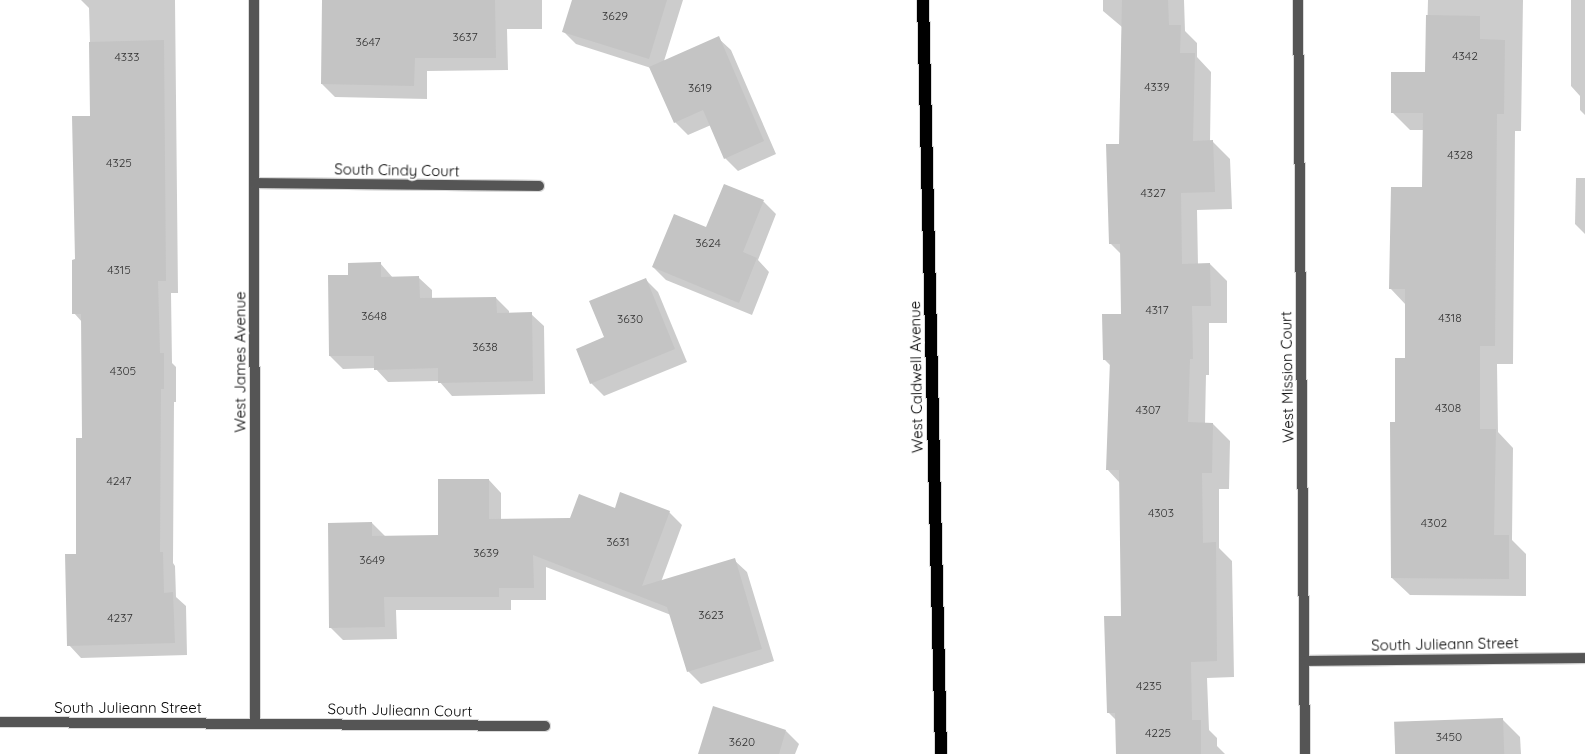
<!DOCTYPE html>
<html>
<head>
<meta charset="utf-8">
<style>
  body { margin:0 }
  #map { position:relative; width:1585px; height:754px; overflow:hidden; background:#fff; font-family:Quicksand,sans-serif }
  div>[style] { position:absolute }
  .shadow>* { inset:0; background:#0003 }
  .building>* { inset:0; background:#c4c4c4; transform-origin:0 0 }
  .roads { filter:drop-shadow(1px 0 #dbdbdb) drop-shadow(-1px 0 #dbdbdb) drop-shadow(0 1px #dbdbdb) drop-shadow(0 -1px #dbdbdb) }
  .minor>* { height:10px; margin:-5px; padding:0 5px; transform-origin:5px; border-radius:5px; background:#555 }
  .primary>* { height:12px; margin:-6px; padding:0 6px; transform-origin:6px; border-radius:6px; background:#000 }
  span { translate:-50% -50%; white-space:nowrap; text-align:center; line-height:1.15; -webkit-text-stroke:4.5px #fff; paint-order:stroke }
  .number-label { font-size:12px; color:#313131 }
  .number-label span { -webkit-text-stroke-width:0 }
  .street-label { font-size:15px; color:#000 }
</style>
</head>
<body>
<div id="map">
  <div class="shadow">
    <i style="clip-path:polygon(81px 0,175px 0,178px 293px,171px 293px,172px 363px,176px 367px,176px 402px,174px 402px,173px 563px,175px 566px,176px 597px,186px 606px,187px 655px,81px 658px,69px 645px,78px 555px,84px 439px,82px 322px,74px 313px,77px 261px,92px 117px,89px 8px)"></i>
    <i style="clip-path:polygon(323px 0,542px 0,542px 29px,507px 29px,508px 70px,427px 71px,427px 99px,335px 97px,322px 84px)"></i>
    <i style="clip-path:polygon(573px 0,683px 0,664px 61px,718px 38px,731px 50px,776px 154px,738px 171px,725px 158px,711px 125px,688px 135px,675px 122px,651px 68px,576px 44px,564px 32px)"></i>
    <i style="clip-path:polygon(1103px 0,1184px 0,1185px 31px,1197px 43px,1197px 57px,1211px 72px,1210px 142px,1213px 142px,1230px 159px,1232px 209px,1197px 210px,1198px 265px,1210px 264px,1227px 281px,1227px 323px,1209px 323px,1209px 375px,1206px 375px,1205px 424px,1213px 424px,1230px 441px,1229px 489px,1219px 489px,1219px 548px,1232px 561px,1234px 677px,1207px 678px,1209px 730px,1217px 738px,1217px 746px,1225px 754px,1117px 754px,1117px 721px,1108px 712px,1122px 617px,1120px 483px,1107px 469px,1111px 366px,1104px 359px,1122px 315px,1122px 255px,1111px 244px,1120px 145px,1122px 27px,1103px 11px)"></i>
    <i style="clip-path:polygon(1428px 0,1523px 0,1521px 131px,1515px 131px,1513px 364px,1497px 364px,1498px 432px,1513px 448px,1512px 540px,1526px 554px,1526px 596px,1410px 595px,1392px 578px,1396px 423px,1407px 360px,1406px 305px,1390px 288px,1423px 189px,1424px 130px,1410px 130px,1392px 112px,1426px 74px)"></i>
    <i style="clip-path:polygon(1571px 0,1585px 0,1585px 115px,1580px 110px,1580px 96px,1571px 86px)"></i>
    <i style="clip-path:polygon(1576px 178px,1585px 178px,1585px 234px,1575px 224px)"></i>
    <i style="clip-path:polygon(724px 185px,764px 202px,776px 214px,758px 260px,769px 272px,752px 315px,666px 280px,653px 267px,707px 229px)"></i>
    <i style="clip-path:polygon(380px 263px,393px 278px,419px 278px,432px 290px,432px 299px,496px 298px,509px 311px,509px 314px,531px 314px,544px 326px,545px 394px,452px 396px,439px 381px,388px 382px,375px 368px,343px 369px,330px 356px,350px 276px)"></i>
    <i style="clip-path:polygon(645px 279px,658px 292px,687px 362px,604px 396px,591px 383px,606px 338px)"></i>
    <i style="clip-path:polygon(489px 480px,501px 493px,501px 520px,571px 519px,615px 510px,669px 512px,682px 525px,661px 582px,734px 560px,747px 572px,774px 661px,701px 684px,688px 671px,671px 615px,546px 567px,546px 600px,511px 600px,511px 610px,396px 610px,397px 639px,343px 640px,330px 627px,372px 523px,385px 536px,440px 537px)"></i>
    <i style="clip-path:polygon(1502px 719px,1520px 737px,1521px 754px,1396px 754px)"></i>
    <i style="clip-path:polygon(786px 731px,799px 744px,795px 754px,699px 754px)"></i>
  </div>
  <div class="building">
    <i style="clip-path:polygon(322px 0,495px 0,496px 58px,415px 58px,414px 86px,321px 84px)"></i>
    <i style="clip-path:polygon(572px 0,667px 0,649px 59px,562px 32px)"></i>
    <i style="clip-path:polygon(1122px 0,1168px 0,1169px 25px,1181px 25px,1180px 53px,1195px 53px,1193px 141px,1213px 140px,1215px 192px,1181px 193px,1182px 264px,1210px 263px,1211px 306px,1192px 306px,1193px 359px,1190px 359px,1188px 422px,1213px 423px,1212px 473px,1202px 473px,1203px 543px,1216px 542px,1217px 661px,1191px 662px,1192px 720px,1201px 720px,1201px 754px,1116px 754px,1115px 713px,1107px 713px,1104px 616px,1121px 616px,1119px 470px,1106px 470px,1110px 360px,1103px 360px,1102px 314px,1121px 314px,1120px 244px,1109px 244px,1106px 144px,1119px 144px)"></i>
    <i style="clip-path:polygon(1426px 15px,1480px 16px,1480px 39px,1505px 40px,1504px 114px,1497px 114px,1495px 346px,1480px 346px,1480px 429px,1496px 429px,1494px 535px,1509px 535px,1509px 579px,1391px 578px,1390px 422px,1395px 422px,1395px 358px,1405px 358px,1405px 289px,1389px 289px,1391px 187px,1422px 187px,1423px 113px,1391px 113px,1391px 72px,1425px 72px)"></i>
    <i style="clip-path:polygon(719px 36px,764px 141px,724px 159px,703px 110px,674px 123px,649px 67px)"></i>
    <i style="clip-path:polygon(164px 40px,166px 281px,158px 281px,160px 353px,164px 353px,164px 389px,161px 389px,160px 552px,163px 552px,164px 593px,173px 592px,175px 643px,67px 646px,65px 554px,76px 554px,76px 438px,82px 438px,81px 314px,72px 314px,72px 260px,75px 259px,72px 116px,90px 116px,89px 42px)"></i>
    <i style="clip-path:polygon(724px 184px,764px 200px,743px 252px,757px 258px,739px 303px,652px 267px,674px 214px,706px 227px)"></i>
    <i style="clip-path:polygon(381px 262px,381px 277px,419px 276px,420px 298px,496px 297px,497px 313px,532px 312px,533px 381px,438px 383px,438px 368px,374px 370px,374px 356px,329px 356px,328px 275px,348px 275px,348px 263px)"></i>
    <i style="clip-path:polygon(646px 278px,675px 349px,590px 384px,576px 349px,604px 337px,589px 301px)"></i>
    <i style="clip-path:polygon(438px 479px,489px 479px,489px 519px,570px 518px,579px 494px,615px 508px,620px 492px,670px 511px,642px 586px,735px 558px,762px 649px,687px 672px,667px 607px,533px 555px,534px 588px,499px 588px,499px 597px,384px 597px,385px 627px,329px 628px,328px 523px,372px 522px,372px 536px,438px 535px)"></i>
    <i style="clip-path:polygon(713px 706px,786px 730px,779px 754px,698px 754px)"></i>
    <i style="left:1503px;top:718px;width:36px;height:109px;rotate:88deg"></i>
  </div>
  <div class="roads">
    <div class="minor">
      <i style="left:254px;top:0;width:723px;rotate:89.92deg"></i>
      <i style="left:1298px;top:0;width:754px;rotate:89.47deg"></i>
      <i style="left:255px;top:183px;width:284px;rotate:0.6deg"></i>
      <i style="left:1305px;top:661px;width:280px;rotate:-0.6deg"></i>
      <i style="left:0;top:722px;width:545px;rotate:0.42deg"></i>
    </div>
    <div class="primary">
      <i style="left:923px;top:0;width:754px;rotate:88.63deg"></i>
    </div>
  </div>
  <div class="number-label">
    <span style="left:615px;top:16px">3629</span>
    <span style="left:465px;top:37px">3637</span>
    <span style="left:368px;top:42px">3647</span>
    <span style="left:1465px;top:56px">4342</span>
    <span style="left:127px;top:57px">4333</span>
    <span style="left:1157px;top:87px">4339</span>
    <span style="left:700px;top:88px">3619</span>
    <span style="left:1460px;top:155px">4328</span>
    <span style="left:119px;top:163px">4325</span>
    <span style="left:1153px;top:193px">4327</span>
    <span style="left:708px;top:243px">3624</span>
    <span style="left:119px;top:270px">4315</span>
    <span style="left:1157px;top:310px">4317</span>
    <span style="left:374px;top:316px">3648</span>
    <span style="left:1450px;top:318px">4318</span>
    <span style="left:630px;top:319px">3630</span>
    <span style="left:485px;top:347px">3638</span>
    <span style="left:123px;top:371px">4305</span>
    <span style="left:1448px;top:408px">4308</span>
    <span style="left:1148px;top:410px">4307</span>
    <span style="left:119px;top:481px">4247</span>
    <span style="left:1161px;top:513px">4303</span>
    <span style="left:1434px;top:523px">4302</span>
    <span style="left:618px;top:542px">3631</span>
    <span style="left:486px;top:553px">3639</span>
    <span style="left:372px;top:560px">3649</span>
    <span style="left:711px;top:615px">3623</span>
    <span style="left:120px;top:618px">4237</span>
    <span style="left:1149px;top:686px">4235</span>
    <span style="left:1158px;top:733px">4225</span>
    <span style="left:1449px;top:737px">3450</span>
    <span style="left:742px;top:742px">3620</span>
  </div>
  <div class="street-label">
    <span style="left:397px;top:170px;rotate:1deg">South Cindy Court</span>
    <span style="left:240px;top:362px;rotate:-90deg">West James Avenue</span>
    <span style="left:916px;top:377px;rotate:-91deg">West Caldwell Avenue</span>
    <span style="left:1287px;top:377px;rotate:-91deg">West Mission Court</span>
    <span style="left:1445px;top:644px;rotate:-1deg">South Julieann Street</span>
    <span style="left:128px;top:708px">South Julieann Street</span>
    <span style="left:400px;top:710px;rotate:1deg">South Julieann Court</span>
  </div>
</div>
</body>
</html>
